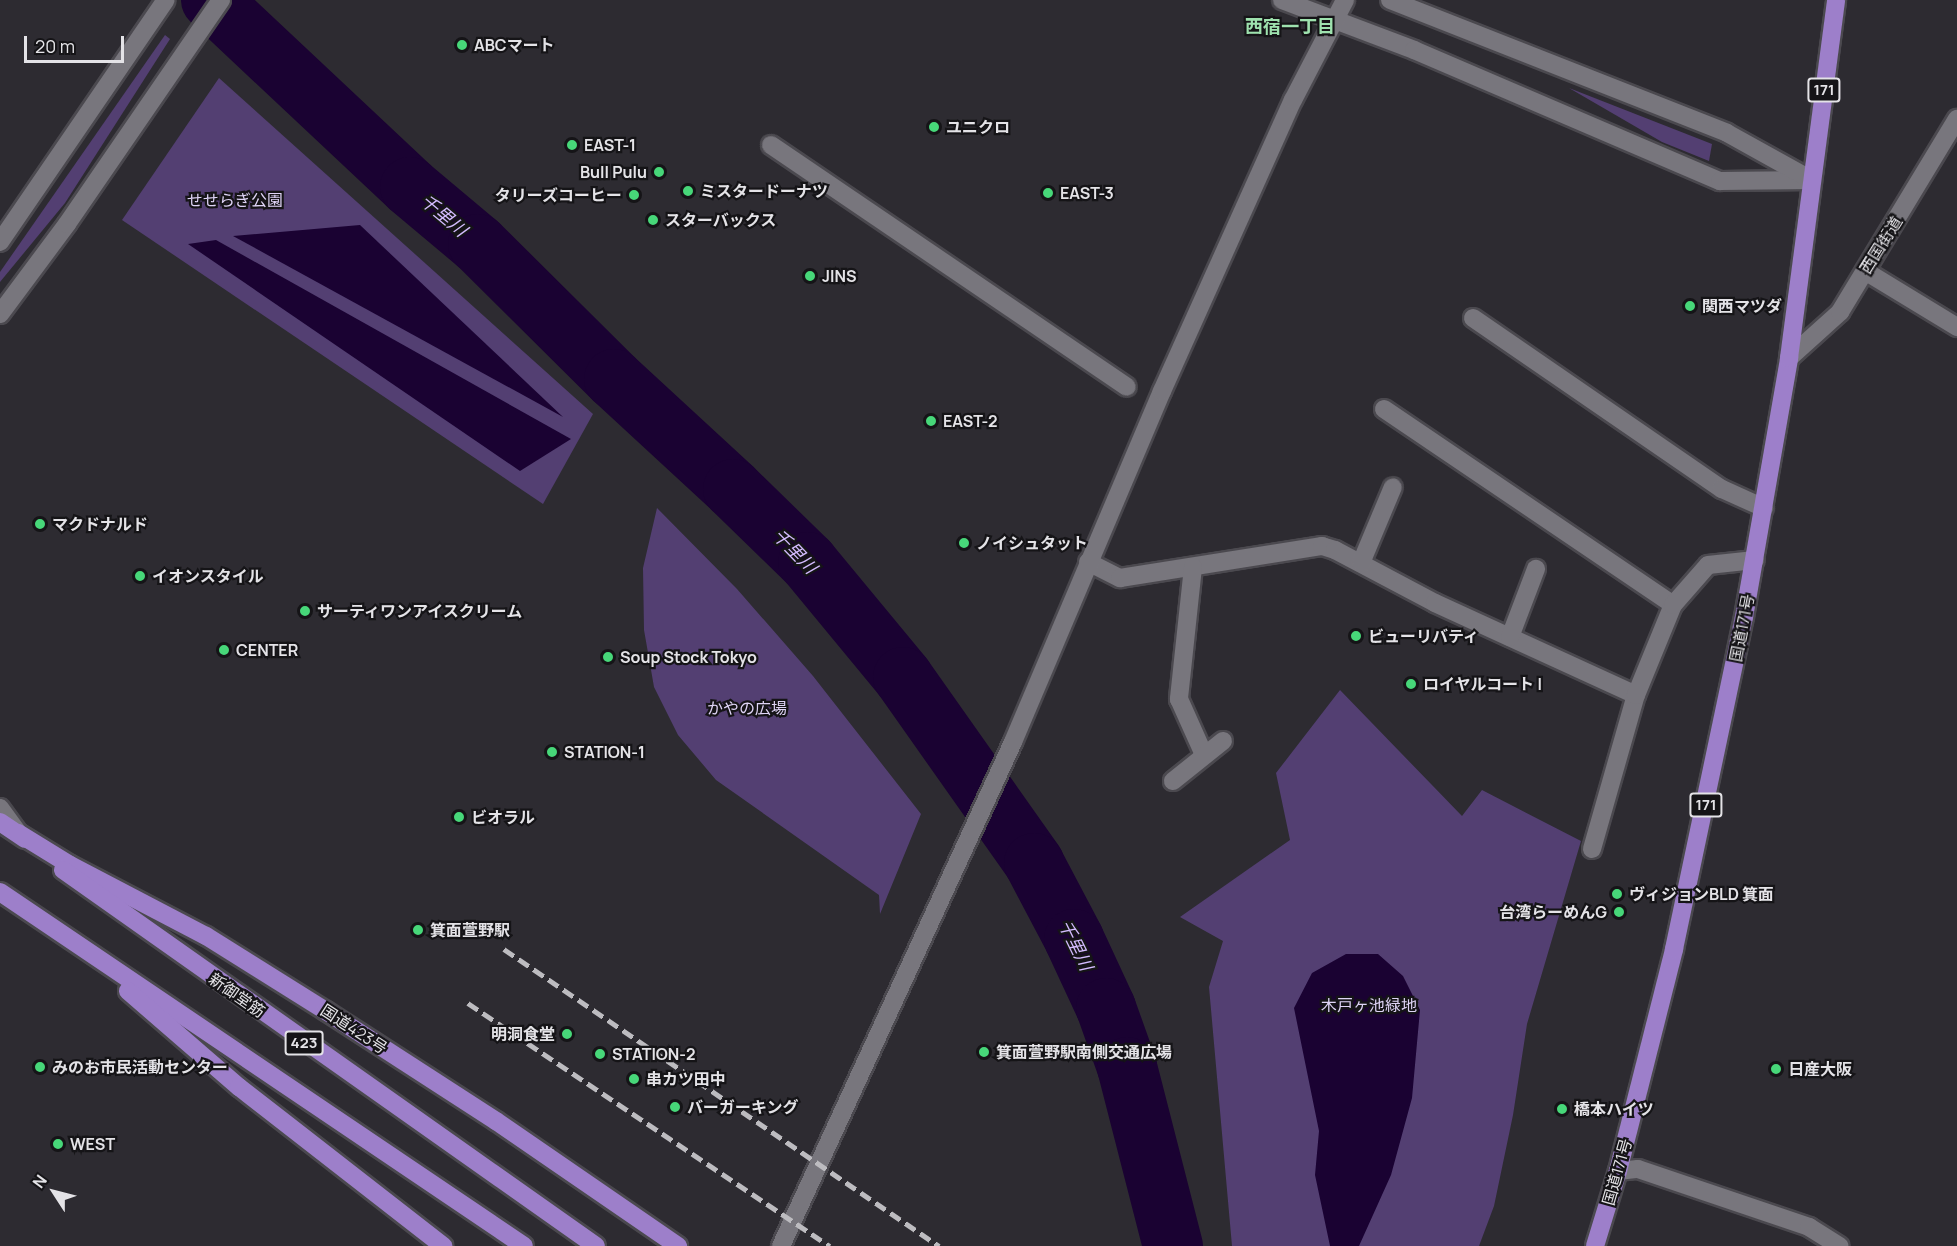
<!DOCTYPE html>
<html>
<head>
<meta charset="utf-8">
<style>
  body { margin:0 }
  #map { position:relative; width:1957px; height:1246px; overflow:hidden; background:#2d2b31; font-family:Manrope,"Noto Sans JP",sans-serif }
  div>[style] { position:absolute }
  .green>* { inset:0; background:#533f72 }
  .water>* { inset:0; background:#1a0232 }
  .river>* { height:60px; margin:-30px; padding:0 30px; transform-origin:30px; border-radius:30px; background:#1a0232 }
  .roads { filter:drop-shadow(2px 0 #4b494f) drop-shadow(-2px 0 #4b494f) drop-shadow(0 2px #4b494f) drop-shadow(0 -2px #4b494f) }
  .pedestrian>* { height:18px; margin:-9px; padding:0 9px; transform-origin:9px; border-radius:9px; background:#78767d }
  .minor>* { height:18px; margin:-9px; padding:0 9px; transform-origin:9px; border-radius:9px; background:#78767d }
  .tertiary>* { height:18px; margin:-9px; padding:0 9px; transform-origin:9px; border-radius:9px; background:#78767d }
  .trunk>* { height:18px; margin:-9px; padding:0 9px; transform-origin:9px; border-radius:9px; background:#9d7fca }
  .rail>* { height:4.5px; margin-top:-2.25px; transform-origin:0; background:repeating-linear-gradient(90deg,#bdbcc0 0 12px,transparent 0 18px) }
  .dots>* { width:16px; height:16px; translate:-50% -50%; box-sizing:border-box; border:3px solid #151417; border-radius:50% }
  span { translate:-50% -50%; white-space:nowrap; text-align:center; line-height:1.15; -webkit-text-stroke:4.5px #151417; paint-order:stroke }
  .shield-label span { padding:2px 4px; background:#151417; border:2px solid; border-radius:4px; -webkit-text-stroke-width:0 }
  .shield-label { font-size:15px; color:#e4e3e7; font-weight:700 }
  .poi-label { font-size:16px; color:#e4e3e7; font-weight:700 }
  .left { translate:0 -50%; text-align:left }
  .right { translate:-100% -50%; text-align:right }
  .park-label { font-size:16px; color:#dfd4f6 }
  .street-label { font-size:16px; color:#e4e3e7 }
  .neighbourhood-label { font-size:18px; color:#9ee2ae; font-weight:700 }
  .water-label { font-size:18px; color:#d3bbfe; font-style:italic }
  .north { position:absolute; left:24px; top:1162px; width:60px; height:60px; -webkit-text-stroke:4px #151417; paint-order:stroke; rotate:306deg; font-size:16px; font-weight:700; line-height:24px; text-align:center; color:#e4e3e7 }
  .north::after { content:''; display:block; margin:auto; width:21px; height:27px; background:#e4e3e7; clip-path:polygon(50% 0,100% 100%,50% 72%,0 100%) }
  .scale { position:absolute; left:24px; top:36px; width:100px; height:27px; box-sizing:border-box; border:3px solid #e4e3e7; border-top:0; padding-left:8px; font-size:18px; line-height:21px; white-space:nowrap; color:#e4e3e7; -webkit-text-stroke:4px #151417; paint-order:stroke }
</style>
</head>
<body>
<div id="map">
  <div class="green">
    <i style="clip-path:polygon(165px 35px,170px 39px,65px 203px,0 282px,0 272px)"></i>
    <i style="clip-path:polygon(219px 78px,593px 414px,543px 504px,122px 220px)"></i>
    <i style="clip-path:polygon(1569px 88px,1712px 144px,1709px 161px,1662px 142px)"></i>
    <i style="clip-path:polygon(657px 508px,737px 589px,813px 676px,921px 814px,880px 914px,879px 895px,716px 780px,678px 735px,654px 687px,644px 630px,643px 568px)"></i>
    <i style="clip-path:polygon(1340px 690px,1462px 816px,1482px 790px,1581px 841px,1527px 1024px,1513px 1115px,1494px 1206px,1479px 1246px,1232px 1246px,1209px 987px,1223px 941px,1180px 917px,1290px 840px,1276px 773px)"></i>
  </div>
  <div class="water">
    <i style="clip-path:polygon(360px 225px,563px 417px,233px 236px)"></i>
    <i style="clip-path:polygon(216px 240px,571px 439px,520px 471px,188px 244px)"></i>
    <i style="clip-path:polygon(1346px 954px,1378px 954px,1403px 976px,1420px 1010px,1412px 1098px,1391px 1175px,1359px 1246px,1330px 1246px,1315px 1175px,1319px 1131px,1294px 1008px,1312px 973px)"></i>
  </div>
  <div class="river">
    <i style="left:211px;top:0;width:273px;rotate:43.2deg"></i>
    <i style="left:410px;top:187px;width:89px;rotate:40deg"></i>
    <i style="left:478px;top:244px;width:192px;rotate:44.8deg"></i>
    <i style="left:614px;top:379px;width:162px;rotate:42.7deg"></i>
    <i style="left:733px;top:489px;width:105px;rotate:44.2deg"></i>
    <i style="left:808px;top:562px;width:149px;rotate:50.4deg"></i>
    <i style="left:903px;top:677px;width:228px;rotate:54.8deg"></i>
    <i style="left:1034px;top:863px;width:86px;rotate:62.2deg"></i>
    <i style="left:1074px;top:939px;width:76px;rotate:65.1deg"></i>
    <i style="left:1106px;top:1008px;width:63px;rotate:70.4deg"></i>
    <i style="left:1127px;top:1067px;width:185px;rotate:75.6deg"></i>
  </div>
  <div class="roads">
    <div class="pedestrian">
      <i style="left:771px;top:145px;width:430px;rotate:34.2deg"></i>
    </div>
    <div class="minor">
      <i style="left:1865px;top:271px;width:108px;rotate:31.3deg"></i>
      <i style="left:1473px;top:318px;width:302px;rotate:34.5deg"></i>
      <i style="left:1722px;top:489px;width:46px;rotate:24.3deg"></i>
      <i style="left:1789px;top:358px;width:69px;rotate:-42deg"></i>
      <i style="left:1840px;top:312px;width:226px;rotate:-58.8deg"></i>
      <i style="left:1384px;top:409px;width:349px;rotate:34.1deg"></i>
      <i style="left:1088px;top:562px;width:36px;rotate:27deg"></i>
      <i style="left:1120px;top:578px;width:205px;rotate:-9deg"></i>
      <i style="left:1322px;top:546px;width:14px;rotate:17deg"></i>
      <i style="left:1335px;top:550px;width:113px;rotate:27.9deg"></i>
      <i style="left:1435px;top:603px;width:221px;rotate:24.6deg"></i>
      <i style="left:1361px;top:563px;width:82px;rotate:-67.2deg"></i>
      <i style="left:1193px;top:567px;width:133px;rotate:96.1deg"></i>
      <i style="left:1179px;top:699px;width:61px;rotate:65.9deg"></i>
      <i style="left:1510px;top:637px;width:73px;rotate:-69.1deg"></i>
      <i style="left:1173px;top:781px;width:64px;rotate:-38.7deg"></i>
      <i style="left:0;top:808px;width:31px;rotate:54deg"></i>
      <i style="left:1592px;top:849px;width:160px;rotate:-74.1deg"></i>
      <i style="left:1636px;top:695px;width:97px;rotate:-67.7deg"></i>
      <i style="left:1673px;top:605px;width:53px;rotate:-48.8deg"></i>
      <i style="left:1708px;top:565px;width:47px;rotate:-6.1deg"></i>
      <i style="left:1618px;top:1171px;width:20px;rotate:-6deg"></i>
      <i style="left:1638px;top:1169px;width:181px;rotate:18.7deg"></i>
      <i style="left:1809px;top:1227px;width:36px;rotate:32deg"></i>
    </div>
    <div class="tertiary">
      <i style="left:1282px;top:0;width:141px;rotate:20.7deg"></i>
      <i style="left:1414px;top:50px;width:333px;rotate:23.2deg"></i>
      <i style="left:1720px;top:181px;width:92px;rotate:-0.6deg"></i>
      <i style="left:1390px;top:0;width:362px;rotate:21.5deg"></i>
      <i style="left:1727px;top:133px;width:95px;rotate:29deg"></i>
      <i style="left:0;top:242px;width:293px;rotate:-55.6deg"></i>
      <i style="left:0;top:314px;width:112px;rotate:-53.3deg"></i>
      <i style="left:67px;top:224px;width:272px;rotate:-55.5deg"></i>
      <i style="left:781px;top:1246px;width:555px;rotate:-65.28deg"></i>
      <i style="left:1013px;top:742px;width:381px;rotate:-67deg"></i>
      <i style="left:1162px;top:391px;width:319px;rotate:-65.8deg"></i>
      <i style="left:1293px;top:100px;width:113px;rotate:-62.5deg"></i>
    </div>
    <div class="trunk">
      <i style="left:0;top:822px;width:30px;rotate:34deg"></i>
      <i style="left:18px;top:833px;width:61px;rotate:31.6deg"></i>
      <i style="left:70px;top:865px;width:153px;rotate:27.6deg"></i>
      <i style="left:206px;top:936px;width:142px;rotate:32deg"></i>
      <i style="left:326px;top:1011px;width:202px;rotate:32.9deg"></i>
      <i style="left:496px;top:1121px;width:221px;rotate:34.5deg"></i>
      <i style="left:63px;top:870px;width:652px;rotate:35.2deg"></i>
      <i style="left:0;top:892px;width:632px;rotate:34.04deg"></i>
      <i style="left:128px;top:991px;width:147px;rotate:40.9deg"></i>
      <i style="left:239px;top:1087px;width:259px;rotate:37.9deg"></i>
      <i style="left:1595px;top:1246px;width:78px;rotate:-73deg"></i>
      <i style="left:1618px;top:1171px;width:229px;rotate:-75.8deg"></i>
      <i style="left:1674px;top:949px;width:339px;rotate:-78.1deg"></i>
      <i style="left:1744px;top:617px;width:263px;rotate:-80.1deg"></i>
      <i style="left:1789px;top:358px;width:361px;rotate:-82.5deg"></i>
    </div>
  </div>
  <div class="rail">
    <i style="left:504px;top:949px;width:527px;rotate:34.32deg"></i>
    <i style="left:468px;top:1003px;width:436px;rotate:33.9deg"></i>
  </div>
  <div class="dots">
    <i style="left:462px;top:45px;background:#47d779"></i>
    <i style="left:934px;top:127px;background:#47d779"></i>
    <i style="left:572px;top:145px;background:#47d779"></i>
    <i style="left:659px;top:172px;background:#47d779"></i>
    <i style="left:688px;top:191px;background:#47d779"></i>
    <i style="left:1048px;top:193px;background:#47d779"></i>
    <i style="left:634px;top:195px;background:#47d779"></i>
    <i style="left:653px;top:220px;background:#47d779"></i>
    <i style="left:810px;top:276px;background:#47d779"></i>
    <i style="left:1690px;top:306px;background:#47d779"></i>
    <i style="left:931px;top:421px;background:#47d779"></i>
    <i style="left:40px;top:524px;background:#47d779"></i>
    <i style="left:964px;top:543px;background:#47d779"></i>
    <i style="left:140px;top:576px;background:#47d779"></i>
    <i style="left:305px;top:611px;background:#47d779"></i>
    <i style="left:1356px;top:636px;background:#47d779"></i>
    <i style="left:224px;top:650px;background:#47d779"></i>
    <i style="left:608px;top:657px;background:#47d779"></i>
    <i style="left:1411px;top:684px;background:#47d779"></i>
    <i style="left:552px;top:752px;background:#47d779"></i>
    <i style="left:459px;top:817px;background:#47d779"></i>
    <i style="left:1617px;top:894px;background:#47d779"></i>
    <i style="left:1619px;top:912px;background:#47d779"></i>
    <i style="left:418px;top:930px;background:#47d779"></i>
    <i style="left:567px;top:1034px;background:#47d779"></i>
    <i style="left:984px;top:1052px;background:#47d779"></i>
    <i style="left:600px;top:1054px;background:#47d779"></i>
    <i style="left:40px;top:1067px;background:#47d779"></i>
    <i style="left:1776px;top:1069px;background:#47d779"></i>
    <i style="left:634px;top:1079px;background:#47d779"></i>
    <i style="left:675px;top:1107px;background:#47d779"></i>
    <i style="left:1562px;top:1109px;background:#47d779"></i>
    <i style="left:58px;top:1144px;background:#47d779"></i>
  </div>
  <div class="shield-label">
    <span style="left:1824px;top:90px">171</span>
    <span style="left:1706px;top:805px">171</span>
    <span style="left:304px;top:1043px">423</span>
  </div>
  <div class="poi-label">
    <span class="left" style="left:474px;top:45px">ABCマート</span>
    <span class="left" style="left:946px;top:127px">ユニクロ</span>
    <span class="left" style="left:584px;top:145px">EAST-1</span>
    <span class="right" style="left:647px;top:172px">Bull Pulu</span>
    <span class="left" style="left:700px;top:191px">ミスタードーナツ</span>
    <span class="left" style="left:1060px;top:193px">EAST-3</span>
    <span class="right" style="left:622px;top:195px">タリーズコーヒー</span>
    <span class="left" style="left:665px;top:220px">スターバックス</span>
    <span class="left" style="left:822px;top:276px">JINS</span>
    <span class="left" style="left:1702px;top:306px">関西マツダ</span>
    <span class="left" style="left:943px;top:421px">EAST-2</span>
    <span class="left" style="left:52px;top:524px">マクドナルド</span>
    <span class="left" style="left:976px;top:543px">ノイシュタット</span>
    <span class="left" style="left:152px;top:576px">イオンスタイル</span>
    <span class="left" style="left:317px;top:611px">サーティワンアイスクリーム</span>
    <span class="left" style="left:1368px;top:636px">ビューリバティ</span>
    <span class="left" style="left:236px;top:650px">CENTER</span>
    <span class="left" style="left:620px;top:657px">Soup Stock Tokyo</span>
    <span class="left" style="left:1423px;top:684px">ロイヤルコート I</span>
    <span class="left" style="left:564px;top:752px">STATION-1</span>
    <span class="left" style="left:471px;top:817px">ビオラル</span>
    <span class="left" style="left:1629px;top:894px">ヴィジョンBLD 箕面</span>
    <span class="right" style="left:1607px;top:912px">台湾らーめんG</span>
    <span class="left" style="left:430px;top:930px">箕面萱野駅</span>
    <span class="right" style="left:555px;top:1034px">明洞食堂</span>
    <span class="left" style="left:996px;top:1052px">箕面萱野駅南側交通広場</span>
    <span class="left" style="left:612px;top:1054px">STATION-2</span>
    <span class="left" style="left:52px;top:1067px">みのお市民活動センター</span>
    <span class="left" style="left:1788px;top:1069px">日産大阪</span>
    <span class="left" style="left:646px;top:1079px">串カツ田中</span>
    <span class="left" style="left:687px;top:1107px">バーガーキング</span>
    <span class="left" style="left:1574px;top:1109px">橋本ハイツ</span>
    <span class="left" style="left:70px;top:1144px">WEST</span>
  </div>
  <div class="park-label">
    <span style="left:235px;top:200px">せせらぎ公園</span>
    <span style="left:747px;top:708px">かやの広場</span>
    <span style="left:1369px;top:1005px">木戸ヶ池緑地</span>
  </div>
  <div class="street-label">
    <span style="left:1881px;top:245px;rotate:-58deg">西国街道</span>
    <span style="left:1742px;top:628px;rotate:-79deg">国道171号</span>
    <span style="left:237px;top:995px;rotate:35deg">新御堂筋</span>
    <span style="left:354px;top:1029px;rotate:33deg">国道423号</span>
    <span style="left:1617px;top:1172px;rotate:-74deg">国道171号</span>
  </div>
  <div class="neighbourhood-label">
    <span style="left:1290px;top:26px">西宿一丁目</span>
  </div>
  <div class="water-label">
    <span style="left:444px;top:215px;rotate:40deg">千里川</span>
    <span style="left:795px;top:551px;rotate:46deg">千里川</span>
    <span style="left:1076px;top:945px;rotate:64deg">千里川</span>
  </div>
  <div class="north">N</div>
  <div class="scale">20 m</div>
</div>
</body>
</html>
